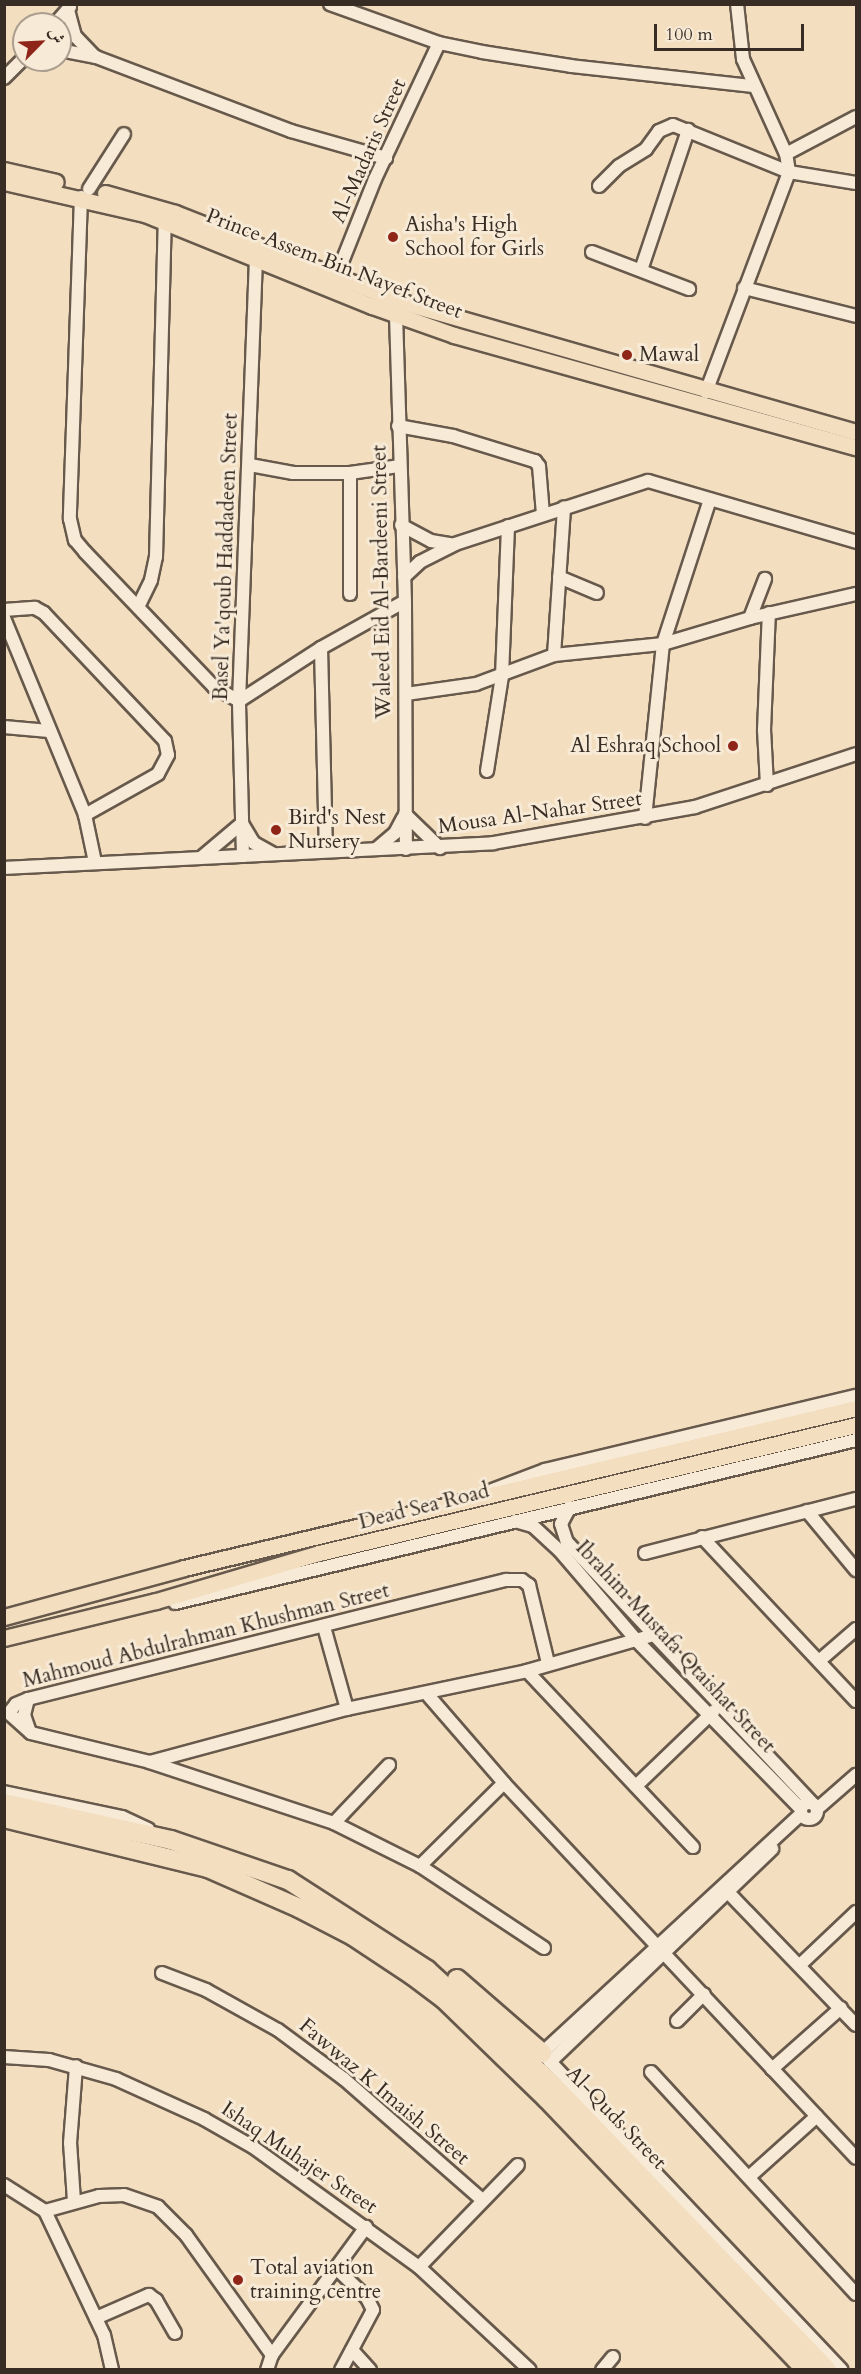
<!DOCTYPE html>
<html>
<head>
<meta charset="utf-8">
<style>
  body { margin:0 }
  #map { position:relative; width:861px; height:2374px; overflow:hidden; background:#f3dec0; font-family:Cardo,Amiri,serif }
  div>[style] { position:absolute }
  .roads { filter:drop-shadow(2px 0 #67594b) drop-shadow(-2px 0 #67594b) drop-shadow(0 2px #67594b) drop-shadow(0 -2px #67594b) }
  .minor>* { height:12px; margin:-6px; padding:0 6px; transform-origin:6px; border-radius:6px; background:#f7ead6 }
  .minor>.ring { margin:-6px; padding:0; box-sizing:content-box; background:none; border:12px solid #f7ead6; border-radius:50% }
  .major>* { height:15px; margin:-7.5px; padding:0 7.5px; transform-origin:7.5px; border-radius:7.5px; background:#f3dec0 }
  .highway>* { height:18px; margin:-9px; padding:0 9px; transform-origin:9px; border-radius:9px; background:#f3dec0 }
  .dots>* { width:16px; height:16px; translate:-50% -50%; box-sizing:border-box; border:3px solid #f7ead6; border-radius:50% }
  span { translate:-50% -50%; white-space:nowrap; text-align:center; line-height:1.15; -webkit-text-stroke:6px #f7ead6; paint-order:stroke }
  .street-label { font-size:21px; color:#382d24 }
  .poi-label { font-size:21px; color:#382d24 }
  .left { translate:0 -50%; text-align:left }
  .right { translate:-100% -50%; text-align:right }
  .frame { position:absolute; inset:0; border:6px solid #382d24; pointer-events:none }
  .north { position:absolute; left:12px; top:12px; width:60px; height:60px; box-sizing:border-box; background:#f7ead6; border:2px solid #ab9e8f; border-radius:50%; rotate:66deg; font-size:16px; font-weight:700; line-height:24px; text-align:center; color:#382d24 }
  .north::after { content:''; display:block; margin:auto; width:21px; height:27px; background:#8f2418; clip-path:polygon(50% 0,100% 100%,50% 72%,0 100%) }
  .scale { position:absolute; left:654px; top:24px; width:150px; height:27px; box-sizing:border-box; border:3px solid #382d24; border-top:0; padding-left:8px; font-size:18px; line-height:21px; white-space:nowrap; color:#382d24; -webkit-text-stroke:4px #f7ead6; paint-order:stroke }
</style>
</head>
<body>
<div id="map">
  <div class="roads">
    <div class="minor">
      <i style="left:330px;top:4px;width:116px;rotate:19.7deg"></i>
      <i style="left:439px;top:43px;width:44px;rotate:11.8deg"></i>
      <i style="left:482px;top:52px;width:90px;rotate:8.9deg"></i>
      <i style="left:571px;top:66px;width:182px;rotate:6.3deg"></i>
      <i style="left:68px;top:10px;width:27px;rotate:75deg"></i>
      <i style="left:75px;top:36px;width:29px;rotate:46deg"></i>
      <i style="left:55px;top:24px;width:23px;rotate:-49deg"></i>
      <i style="left:60px;top:50px;width:37px;rotate:11deg"></i>
      <i style="left:96px;top:57px;width:209px;rotate:20.8deg"></i>
      <i style="left:291px;top:131px;width:99px;rotate:15.9deg"></i>
      <i style="left:4px;top:78px;width:28px;rotate:-45deg"></i>
      <i style="left:786px;top:154px;width:79px;rotate:-27.9deg"></i>
      <i style="left:599px;top:186px;width:28px;rotate:-45deg"></i>
      <i style="left:619px;top:166px;width:32px;rotate:-32deg"></i>
      <i style="left:646px;top:149px;width:22px;rotate:-54deg"></i>
      <i style="left:659px;top:131px;width:15px;rotate:-23deg"></i>
      <i style="left:673px;top:125px;width:125px;rotate:22.1deg"></i>
      <i style="left:789px;top:172px;width:68px;rotate:9.3deg"></i>
      <i style="left:89px;top:189px;width:65px;rotate:-57.5deg"></i>
      <i style="left:81px;top:197px;width:322px;rotate:92deg"></i>
      <i style="left:70px;top:519px;width:22px;rotate:77deg"></i>
      <i style="left:75px;top:540px;width:16px;rotate:50deg"></i>
      <i style="left:85px;top:552px;width:187px;rotate:46.3deg"></i>
      <i style="left:214px;top:687px;width:29px;rotate:29deg"></i>
      <i style="left:239px;top:701px;width:98px;rotate:-32.9deg"></i>
      <i style="left:321px;top:648px;width:96px;rotate:-29.2deg"></i>
      <i style="left:592px;top:252px;width:104px;rotate:20.9deg"></i>
      <i style="left:641px;top:270px;width:148px;rotate:-71.4deg"></i>
      <i style="left:336px;top:277px;width:105px;rotate:-68.3deg"></i>
      <i style="left:375px;top:179px;width:150px;rotate:-64.8deg"></i>
      <i style="left:744px;top:288px;width:115px;rotate:14deg"></i>
      <i style="left:396px;top:315px;width:286px;rotate:88.2deg"></i>
      <i style="left:405px;top:601px;width:248px;rotate:89.8deg"></i>
      <i style="left:706px;top:392px;width:235px;rotate:-69.3deg"></i>
      <i style="left:789px;top:172px;width:18px;rotate:-99deg"></i>
      <i style="left:786px;top:154px;width:104px;rotate:-114.4deg"></i>
      <i style="left:743px;top:59px;width:55px;rotate:-96.2deg"></i>
      <i style="left:398px;top:426px;width:56px;rotate:10.3deg"></i>
      <i style="left:453px;top:436px;width:86px;rotate:17deg"></i>
      <i style="left:535px;top:461px;width:6px;rotate:51deg"></i>
      <i style="left:539px;top:466px;width:49px;rotate:85.3deg"></i>
      <i style="left:250px;top:465px;width:44px;rotate:10.5deg"></i>
      <i style="left:293px;top:473px;width:57px"></i>
      <i style="left:350px;top:473px;width:49px;rotate:-8.1deg"></i>
      <i style="left:350px;top:473px;width:121px;rotate:90deg"></i>
      <i style="left:401px;top:525px;width:34px;rotate:28deg"></i>
      <i style="left:431px;top:541px;width:20px;rotate:9deg"></i>
      <i style="left:404px;top:577px;width:22px;rotate:-43deg"></i>
      <i style="left:420px;top:562px;width:39px;rotate:-27deg"></i>
      <i style="left:455px;top:544px;width:203px;rotate:-18.1deg"></i>
      <i style="left:648px;top:481px;width:217px;rotate:16.3deg"></i>
      <i style="left:559px;top:577px;width:41px;rotate:22.8deg"></i>
      <i style="left:138px;top:607px;width:30px;rotate:-64deg"></i>
      <i style="left:151px;top:580px;width:24px;rotate:-78deg"></i>
      <i style="left:156px;top:557px;width:335px;rotate:-88.5deg"></i>
      <i style="left:4px;top:610px;width:31px;rotate:-4deg"></i>
      <i style="left:35px;top:608px;width:10px;rotate:29deg"></i>
      <i style="left:44px;top:613px;width:176px;rotate:46.6deg"></i>
      <i style="left:165px;top:741px;width:14px;rotate:78deg"></i>
      <i style="left:168px;top:755px;width:21px;rotate:118deg"></i>
      <i style="left:158px;top:774px;width:84px;rotate:150.7deg"></i>
      <i style="left:4px;top:618px;width:213px;rotate:67.6deg"></i>
      <i style="left:85px;top:815px;width:48px;rotate:78deg"></i>
      <i style="left:750px;top:618px;width:42px;rotate:-69deg"></i>
      <i style="left:321px;top:648px;width:203px;rotate:88.6deg"></i>
      <i style="left:554px;top:655px;width:148px;rotate:-86.1deg"></i>
      <i style="left:406px;top:694px;width:71px;rotate:-8.1deg"></i>
      <i style="left:476px;top:684px;width:83px;rotate:-20.4deg"></i>
      <i style="left:554px;top:655px;width:110px;rotate:-5.8deg"></i>
      <i style="left:663px;top:644px;width:91px;rotate:-16.6deg"></i>
      <i style="left:750px;top:618px;width:109px;rotate:-12.8deg"></i>
      <i style="left:4px;top:727px;width:45px;rotate:5.1deg"></i>
      <i style="left:487px;top:771px;width:96px;rotate:-81deg"></i>
      <i style="left:502px;top:676px;width:150px;rotate:-87.7deg"></i>
      <i style="left:767px;top:785px;width:55px;rotate:-93.1deg"></i>
      <i style="left:764px;top:730px;width:117px;rotate:-87.6deg"></i>
      <i style="left:405px;top:814px;width:49px;rotate:44.2deg"></i>
      <i style="left:645px;top:818px;width:175px;rotate:-84.1deg"></i>
      <i style="left:663px;top:644px;width:152px;rotate:-72deg"></i>
      <i style="left:243px;top:825px;width:21px;rotate:59deg"></i>
      <i style="left:254px;top:843px;width:21px;rotate:29deg"></i>
      <i style="left:376px;top:849px;width:25px;rotate:-40deg"></i>
      <i style="left:395px;top:833px;width:17px;rotate:-62deg"></i>
      <i style="left:203px;top:856px;width:50px;rotate:-40.1deg"></i>
      <i style="left:243px;top:856px;width:155px;rotate:-91.5deg"></i>
      <i style="left:239px;top:701px;width:442px;rotate:-87.8deg"></i>
      <i style="left:4px;top:868px;width:490px;rotate:-2.9deg"></i>
      <i style="left:493px;top:843px;width:205px;rotate:-10.1deg"></i>
      <i style="left:695px;top:807px;width:169px;rotate:-18.2deg"></i>
      <i style="left:492px;top:1490px;width:57px;rotate:-20.7deg"></i>
      <i style="left:545px;top:1470px;width:320px;rotate:-13.4deg"></i>
      <i style="left:570px;top:1507px;width:19px;rotate:118deg"></i>
      <i style="left:561px;top:1524px;width:19px;rotate:72deg"></i>
      <i style="left:567px;top:1542px;width:359px;rotate:46.8deg"></i>
      <i style="left:807px;top:1511px;width:77px;rotate:50.3deg"></i>
      <i style="left:515px;top:1521px;width:19px;rotate:16deg"></i>
      <i style="left:533px;top:1526px;width:37px;rotate:43deg"></i>
      <i style="left:560px;top:1551px;width:120px;rotate:49.4deg"></i>
      <i style="left:638px;top:1642px;width:233px;rotate:45.7deg"></i>
      <i style="left:702px;top:1537px;width:225px;rotate:46.8deg"></i>
      <i style="left:645px;top:1553px;width:218px;rotate:-14.4deg"></i>
      <i style="left:175px;top:1603px;width:700px;rotate:-13.46deg"></i>
      <i style="left:324px;top:1627px;width:85px;rotate:74.3deg"></i>
      <i style="left:819px;top:1661px;width:49px;rotate:-40.9deg"></i>
      <i style="left:527px;top:1671px;width:242px;rotate:46.7deg"></i>
      <i style="left:427px;top:1694px;width:118px;rotate:49.1deg"></i>
      <i style="left:504px;top:1783px;width:514px;rotate:46.81deg"></i>
      <i style="left:28px;top:1699px;width:16px;rotate:104deg"></i>
      <i style="left:24px;top:1715px;width:18px;rotate:71deg"></i>
      <i style="left:150px;top:1762px;width:204px;rotate:-15.1deg"></i>
      <i style="left:347px;top:1709px;width:184px;rotate:-11.9deg"></i>
      <i style="left:527px;top:1671px;width:131px;rotate:-15.9deg"></i>
      <i style="left:636px;top:1786px;width:108px;rotate:-43.9deg"></i>
      <i style="left:4px;top:1792px;width:121px;rotate:12deg"></i>
      <i style="left:122px;top:1817px;width:29px;rotate:25deg"></i>
      <i class="ring" style="left:801px;top:1803px;width:4px;height:4px"></i>
      <i style="left:817px;top:1809px;width:52px;rotate:-41.1deg"></i>
      <i style="left:801px;top:1814px;width:352px;rotate:137.3deg"></i>
      <i style="left:542px;top:2053px;width:436px;rotate:46.6deg"></i>
      <i style="left:334px;top:1823px;width:80px;rotate:-46.5deg"></i>
      <i style="left:420px;top:1866px;width:118px;rotate:-44.7deg"></i>
      <i style="left:724px;top:1888px;width:190px;rotate:46.1deg"></i>
      <i style="left:544px;top:1948px;width:149px;rotate:-146.5deg"></i>
      <i style="left:420px;top:1866px;width:96px;rotate:-153.4deg"></i>
      <i style="left:334px;top:1823px;width:194px;rotate:-161.7deg"></i>
      <i style="left:150px;top:1762px;width:122px;rotate:-166.3deg"></i>
      <i style="left:31px;top:1733px;width:30px;rotate:-138deg"></i>
      <i style="left:9px;top:1713px;width:11px;rotate:-52deg"></i>
      <i style="left:16px;top:1704px;width:13px;rotate:-23deg"></i>
      <i style="left:28px;top:1699px;width:493px;rotate:-14deg"></i>
      <i style="left:506px;top:1580px;width:16px"></i>
      <i style="left:522px;top:1580px;width:9px;rotate:36deg"></i>
      <i style="left:529px;top:1585px;width:80px;rotate:76.3deg"></i>
      <i style="left:801px;top:1964px;width:76px;rotate:-43.4deg"></i>
      <i style="left:162px;top:1973px;width:47px;rotate:21.1deg"></i>
      <i style="left:206px;top:1990px;width:82px;rotate:29.1deg"></i>
      <i style="left:278px;top:2030px;width:82px;rotate:36.6deg"></i>
      <i style="left:344px;top:2079px;width:182px;rotate:41.2deg"></i>
      <i style="left:677px;top:2021px;width:38px;rotate:-45deg"></i>
      <i style="left:4px;top:2057px;width:45px;rotate:3.8deg"></i>
      <i style="left:49px;top:2060px;width:70px;rotate:15.8deg"></i>
      <i style="left:116px;top:2079px;width:97px;rotate:24.4deg"></i>
      <i style="left:204px;top:2119px;width:56px;rotate:29.7deg"></i>
      <i style="left:253px;top:2147px;width:205px;rotate:35.9deg"></i>
      <i style="left:419px;top:2267px;width:151px;rotate:42.9deg"></i>
      <i style="left:550px;top:2062px;width:308px;rotate:-43.8deg"></i>
      <i style="left:772px;top:2069px;width:92px;rotate:-41.5deg"></i>
      <i style="left:651px;top:2072px;width:302px;rotate:47.3deg"></i>
      <i style="left:749px;top:2177px;width:91px;rotate:-41.9deg"></i>
      <i style="left:4px;top:2185px;width:49px;rotate:32.4deg"></i>
      <i style="left:45px;top:2211px;width:137px;rotate:64.6deg"></i>
      <i style="left:104px;top:2335px;width:36px;rotate:77deg"></i>
      <i style="left:74px;top:2201px;width:58px;rotate:-93.9deg"></i>
      <i style="left:70px;top:2143px;width:77px;rotate:-85.5deg"></i>
      <i style="left:45px;top:2211px;width:56px;rotate:-15.5deg"></i>
      <i style="left:99px;top:2196px;width:25px;rotate:-2deg"></i>
      <i style="left:124px;top:2195px;width:36px;rotate:19deg"></i>
      <i style="left:158px;top:2207px;width:40px;rotate:45deg"></i>
      <i style="left:186px;top:2235px;width:148px;rotate:54.4deg"></i>
      <i style="left:419px;top:2267px;width:142px;rotate:-45.9deg"></i>
      <i style="left:337px;top:2269px;width:42px;rotate:44deg"></i>
      <i style="left:367px;top:2298px;width:13px;rotate:63deg"></i>
      <i style="left:373px;top:2310px;width:68px;rotate:118.1deg"></i>
      <i style="left:96px;top:2318px;width:58px;rotate:-23.5deg"></i>
      <i style="left:149px;top:2295px;width:9px;rotate:36deg"></i>
      <i style="left:156px;top:2300px;width:38px;rotate:60deg"></i>
      <i style="left:352px;top:2350px;width:27px;rotate:48deg"></i>
      <i style="left:267px;top:2370px;width:16px;rotate:-72deg"></i>
      <i style="left:272px;top:2355px;width:159px;rotate:-53.7deg"></i>
      <i style="left:602px;top:2370px;width:17px;rotate:-50deg"></i>
    </div>
    <div class="major">
      <i style="left:4px;top:170px;width:53px;rotate:13deg"></i>
      <i style="left:4px;top:182px;width:145px;rotate:12.8deg"></i>
      <i style="left:145px;top:214px;width:245px;rotate:22.1deg"></i>
      <i style="left:372px;top:306px;width:87px;rotate:19.5deg"></i>
      <i style="left:454px;top:335px;width:417px;rotate:15.6deg"></i>
      <i style="left:105px;top:193px;width:73px;rotate:15.9deg"></i>
      <i style="left:175px;top:213px;width:241px;rotate:21.4deg"></i>
      <i style="left:399px;top:301px;width:475px;rotate:16deg"></i>
      <i style="left:4px;top:1617px;width:187px;rotate:-15.2deg"></i>
      <i style="left:184px;top:1568px;width:691px;rotate:-13.39deg"></i>
      <i style="left:4px;top:1638px;width:156px;rotate:-13.7deg"></i>
      <i style="left:156px;top:1601px;width:170px;rotate:-16.4deg"></i>
      <i style="left:319px;top:1553px;width:552px;rotate:-13.41deg"></i>
    </div>
    <div class="highway">
      <i style="left:4px;top:1803px;width:171px;rotate:12.5deg"></i>
      <i style="left:171px;top:1840px;width:124px;rotate:18.9deg"></i>
      <i style="left:288px;top:1880px;width:166px;rotate:32.9deg"></i>
      <i style="left:427px;top:1970px;width:168px;rotate:42.3deg"></i>
      <i style="left:551px;top:2083px;width:398px;rotate:46.1deg"></i>
      <i style="left:4px;top:1818px;width:210px;rotate:13.8deg"></i>
      <i style="left:208px;top:1868px;width:99px;rotate:23.7deg"></i>
      <i style="left:299px;top:1908px;width:61px;rotate:27.4deg"></i>
      <i style="left:353px;top:1936px;width:71px;rotate:33.5deg"></i>
      <i style="left:412px;top:1975px;width:40px;rotate:37deg"></i>
      <i style="left:444px;top:1999px;width:144px;rotate:44.2deg"></i>
      <i style="left:547px;top:2099px;width:375px;rotate:46.3deg"></i>
      <i style="left:457px;top:1979px;width:113px;rotate:41deg"></i>
    </div>
  </div>
  <div class="dots">
    <i style="left:393px;top:237px;background:#8f2418"></i>
    <i style="left:627px;top:355px;background:#8f2418"></i>
    <i style="left:733px;top:746px;background:#8f2418"></i>
    <i style="left:276px;top:830px;background:#8f2418"></i>
    <i style="left:238px;top:2280px;background:#8f2418"></i>
  </div>
  <div class="street-label">
    <span style="left:369px;top:151px;rotate:-66deg">Al-Madaris Street</span>
    <span style="left:334px;top:264px;rotate:21deg">Prince Assem Bin Nayef Street</span>
    <span style="left:226px;top:557px;rotate:-88deg">Basel Ya'qoub Haddadeen Street</span>
    <span style="left:382px;top:582px;rotate:-91deg">Waleed Eid Al-Bardeeni Street</span>
    <span style="left:540px;top:813px;rotate:-8deg">Mousa Al-Nahar Street</span>
    <span style="left:424px;top:1507px;rotate:-14deg">Dead Sea Road</span>
    <span style="left:206px;top:1636px;rotate:-14deg">Mahmoud Abdulrahman Khushman Street</span>
    <span style="left:675px;top:1647px;rotate:47deg">Ibrahim Mustafa Qtaishat Street</span>
    <span style="left:384px;top:2092px;rotate:40deg">Fawwaz K Imaish Street</span>
    <span style="left:616px;top:2118px;rotate:46deg">Al-Quds Street</span>
    <span style="left:299px;top:2158px;rotate:34deg">Ishaq Muhajer Street</span>
  </div>
  <div class="poi-label">
    <span class="left" style="left:405px;top:237px">Aisha's High<br>School for Girls</span>
    <span class="left" style="left:639px;top:355px">Mawal</span>
    <span class="right" style="left:721px;top:746px">Al Eshraq School</span>
    <span class="left" style="left:288px;top:830px">Bird's Nest<br>Nursery</span>
    <span class="left" style="left:250px;top:2280px">Total aviation<br>training centre</span>
  </div>
  <div class="frame"></div>
  <div class="north">ش</div>
  <div class="scale">100 m</div>
</div>
</body>
</html>
